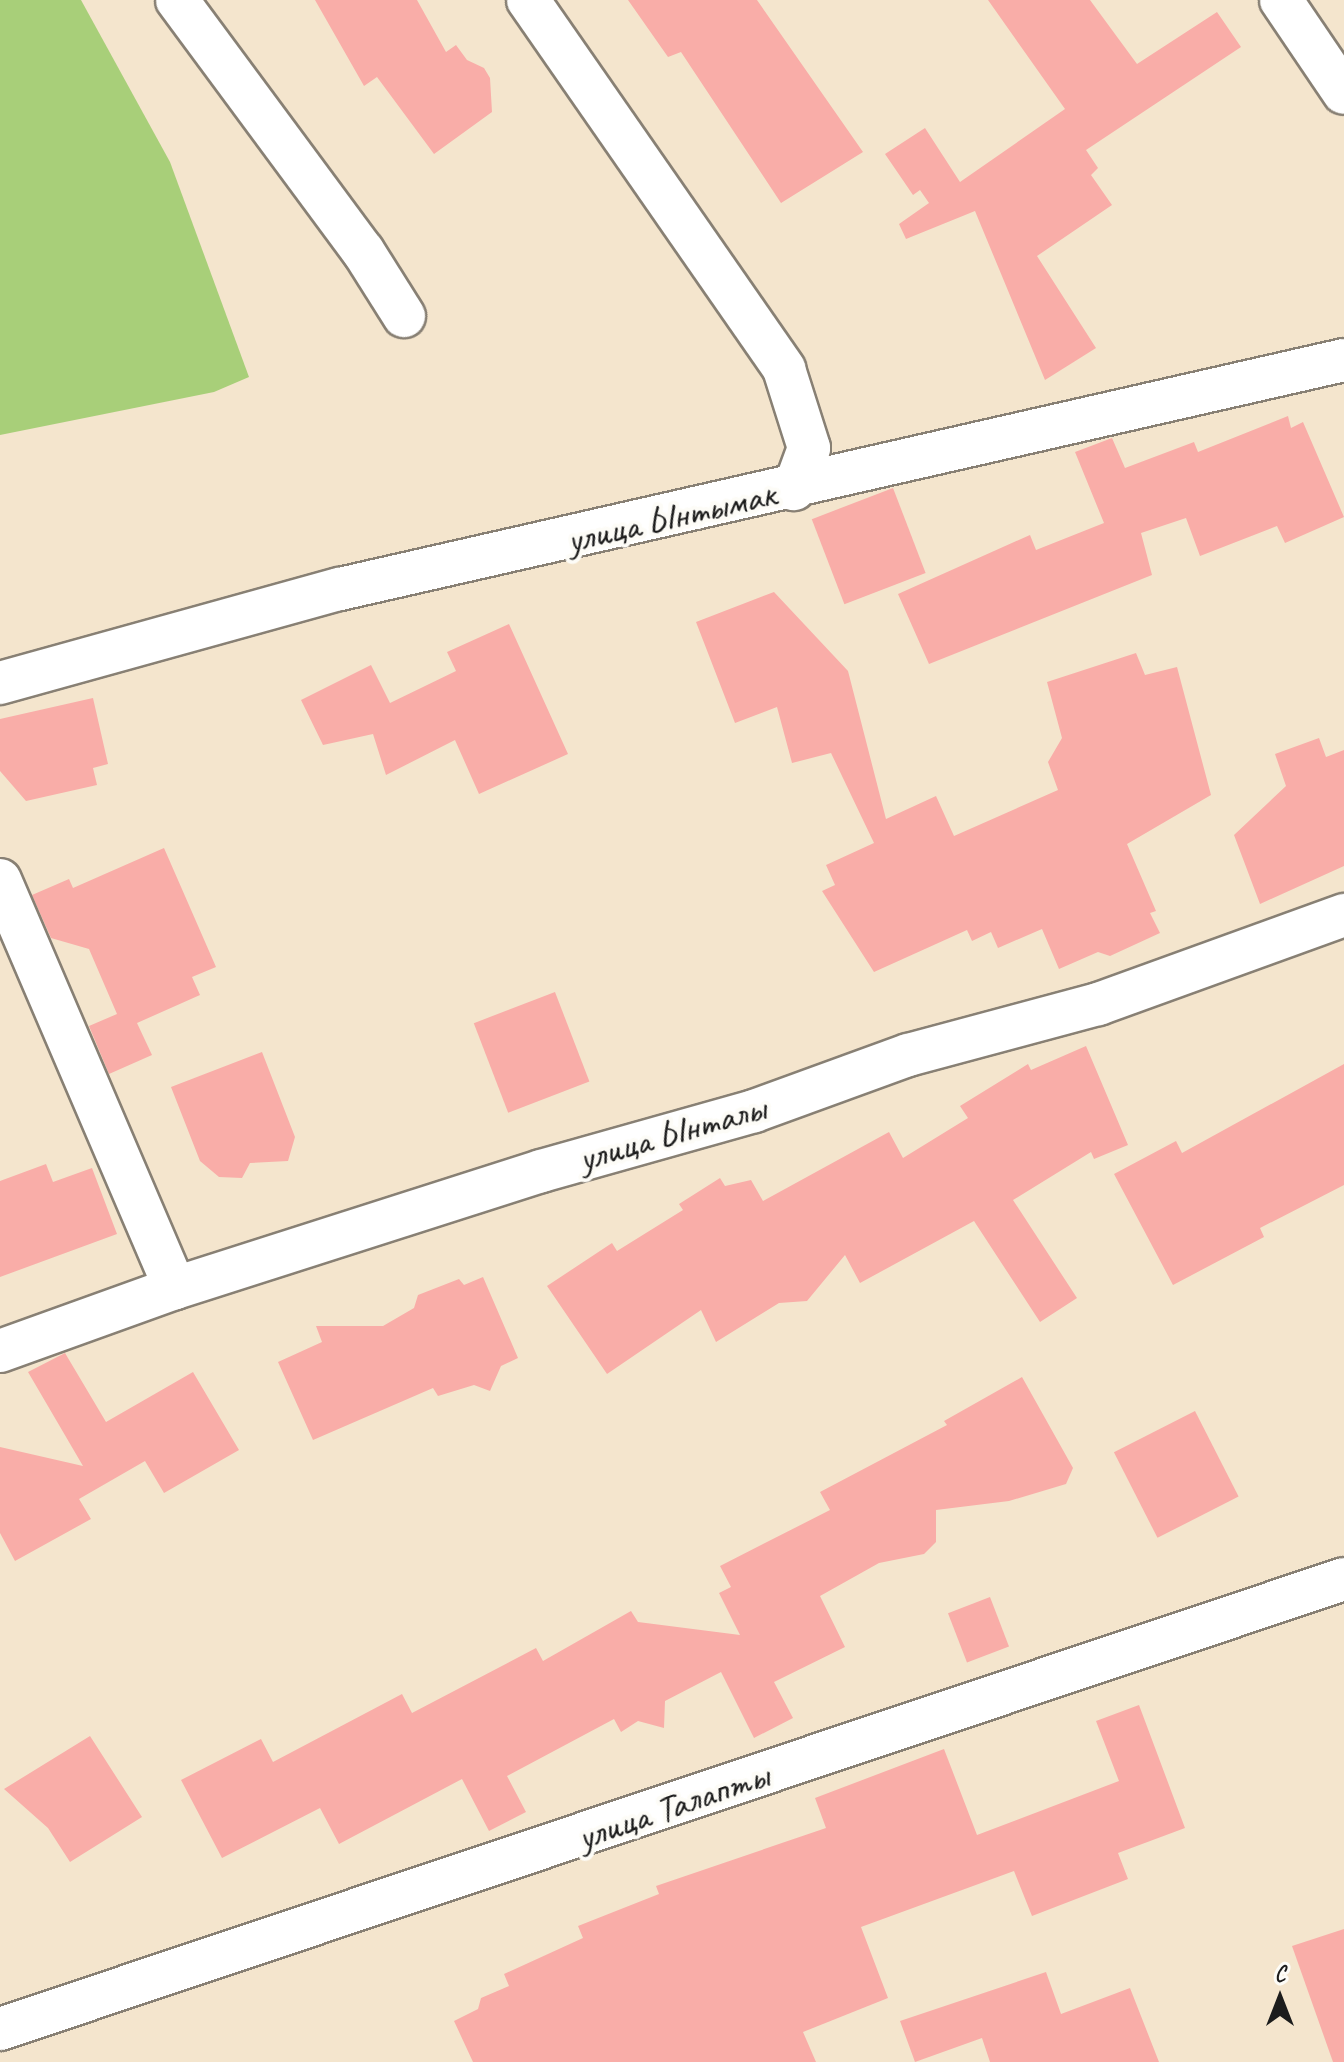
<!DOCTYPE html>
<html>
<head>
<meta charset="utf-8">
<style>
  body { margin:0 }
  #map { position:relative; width:1344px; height:2062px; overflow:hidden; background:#f4e5cd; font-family:Caveat,sans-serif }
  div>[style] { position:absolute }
  .green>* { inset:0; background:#a8cf79 }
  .building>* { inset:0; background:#f9ada8; transform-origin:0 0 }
  .roads { filter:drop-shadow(2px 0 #888074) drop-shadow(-2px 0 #888074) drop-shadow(0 2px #888074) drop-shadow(0 -2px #888074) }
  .street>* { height:42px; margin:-21px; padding:0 21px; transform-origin:21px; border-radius:21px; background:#fff }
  span { translate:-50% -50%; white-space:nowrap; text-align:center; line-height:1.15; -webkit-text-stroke:8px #fdfcf7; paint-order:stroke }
  .street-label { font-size:38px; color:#1c1c1c }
  .north { position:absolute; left:1240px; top:1958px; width:80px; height:80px; -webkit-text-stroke:6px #fdfcf7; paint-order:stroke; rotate:0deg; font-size:22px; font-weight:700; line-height:32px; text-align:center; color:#1c1c1c }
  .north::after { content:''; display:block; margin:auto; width:28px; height:36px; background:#1c1c1c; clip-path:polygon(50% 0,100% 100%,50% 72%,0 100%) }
</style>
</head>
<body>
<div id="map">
  <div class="green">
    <i style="clip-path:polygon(0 0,81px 0,170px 162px,249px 377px,214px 392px,0 435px)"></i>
  </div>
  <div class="building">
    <i style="clip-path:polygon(315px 0,417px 0,446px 52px,456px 45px,467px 60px,484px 68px,490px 78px,492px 112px,434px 154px,377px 77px,364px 86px)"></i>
    <i style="clip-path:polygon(628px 0,757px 0,863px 152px,781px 203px,681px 52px,668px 57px)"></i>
    <i style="clip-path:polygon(988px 0,1090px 0,1137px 64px,1217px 12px,1241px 47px,1086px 150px,1098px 168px,1091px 175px,1112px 205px,1037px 256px,1096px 348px,1045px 380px,975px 211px,906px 239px,899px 224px,929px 203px,920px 190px,913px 195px,885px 154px,925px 128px,960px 182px,1065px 109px)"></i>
    <i style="clip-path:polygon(1288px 416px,1291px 428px,1303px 422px,1344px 517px,1285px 543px,1277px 526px,1200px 556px,1186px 518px,1141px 533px,1152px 575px,929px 664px,898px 594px,1030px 535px,1036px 550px,1104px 523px,1075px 452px,1112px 438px,1125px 468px,1194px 442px,1198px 452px)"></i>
    <i style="left:893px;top:488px;width:91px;height:87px;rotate:69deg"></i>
    <i style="clip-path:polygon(774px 592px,848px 671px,886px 819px,936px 796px,954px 836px,1058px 790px,1048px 762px,1062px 738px,1047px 682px,1136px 653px,1145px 675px,1177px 667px,1211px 795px,1127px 844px,1156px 911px,1150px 913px,1160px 933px,1110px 956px,1098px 952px,1059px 969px,1042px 929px,998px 948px,991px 932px,972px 941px,967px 930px,874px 972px,822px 891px,835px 885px,826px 865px,874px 843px,831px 753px,792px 763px,777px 707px,735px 723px,696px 622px)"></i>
    <i style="clip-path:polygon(509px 624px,568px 754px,479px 794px,455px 740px,386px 775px,373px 734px,323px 745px,301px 700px,371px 665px,390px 703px,456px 671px,447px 652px)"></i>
    <i style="clip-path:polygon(93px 698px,108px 764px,93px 768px,97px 785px,26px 801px,0 771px,0 719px)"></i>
    <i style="clip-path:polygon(1319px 738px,1326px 757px,1344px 750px,1344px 866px,1260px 904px,1234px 835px,1286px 786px,1275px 754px)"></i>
    <i style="clip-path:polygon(164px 848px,216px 967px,192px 977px,200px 995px,137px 1023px,152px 1055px,109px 1074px,89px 1026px,117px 1014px,89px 949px,51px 938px,32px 895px,69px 879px,73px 888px)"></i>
    <i style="left:555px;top:992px;width:96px;height:87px;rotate:69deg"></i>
    <i style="clip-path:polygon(1086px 1046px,1128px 1145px,1094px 1159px,1091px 1152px,1013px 1200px,1077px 1298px,1040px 1322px,974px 1221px,860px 1283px,845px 1255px,807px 1301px,779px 1303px,716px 1342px,701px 1310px,607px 1374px,547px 1286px,612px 1243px,617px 1251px,683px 1210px,679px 1204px,720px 1178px,725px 1186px,751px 1180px,763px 1201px,889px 1132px,903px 1158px,968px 1118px,960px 1106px,1028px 1064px,1031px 1070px)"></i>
    <i style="clip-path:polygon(262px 1052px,295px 1137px,288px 1161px,250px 1163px,242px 1178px,219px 1177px,200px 1161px,171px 1087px)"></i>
    <i style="clip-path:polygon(1344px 1064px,1344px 1185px,1260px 1228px,1264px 1237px,1173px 1285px,1114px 1174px,1176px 1141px,1182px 1153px)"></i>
    <i style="clip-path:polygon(46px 1164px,53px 1182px,92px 1168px,117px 1234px,0 1277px,0 1181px)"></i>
    <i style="clip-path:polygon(483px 1277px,518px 1358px,501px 1366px,490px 1391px,474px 1385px,438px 1396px,433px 1388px,313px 1440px,278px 1362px,322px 1342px,316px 1326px,383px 1326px,414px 1308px,418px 1295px,459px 1279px,464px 1285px)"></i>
    <i style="clip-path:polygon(65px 1353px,106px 1422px,193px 1372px,239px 1450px,164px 1493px,145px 1461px,79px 1499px,91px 1519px,15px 1561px,0 1533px,0 1447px,83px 1466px,28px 1372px)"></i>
    <i style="clip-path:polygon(1022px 1377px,1073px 1468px,1066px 1484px,1009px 1501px,936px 1510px,936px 1542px,924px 1554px,879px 1563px,820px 1596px,845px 1647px,774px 1682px,793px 1718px,754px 1738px,721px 1672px,665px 1701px,664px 1728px,638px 1721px,621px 1732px,614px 1719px,507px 1776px,526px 1812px,489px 1831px,462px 1779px,339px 1844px,320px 1808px,222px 1858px,181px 1780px,261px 1739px,273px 1762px,402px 1694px,412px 1713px,536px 1648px,543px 1661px,631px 1611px,638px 1622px,740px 1635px,719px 1593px,731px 1587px,720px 1566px,830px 1510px,820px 1492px,947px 1425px,944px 1421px)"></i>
    <i style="left:1195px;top:1411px;width:96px;height:91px;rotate:63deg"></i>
    <i style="left:990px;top:1597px;width:53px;height:45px;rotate:69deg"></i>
    <i style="clip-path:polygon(1139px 1705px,1185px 1828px,1118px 1853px,1128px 1879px,1032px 1916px,1014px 1871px,861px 1927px,888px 1998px,803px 2032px,816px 2062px,473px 2062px,454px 2021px,478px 2009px,481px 1998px,509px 1986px,504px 1974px,583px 1938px,578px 1926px,659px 1894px,656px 1886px,826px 1828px,815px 1798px,944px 1749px,977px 1835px,1119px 1781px,1096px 1721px)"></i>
    <i style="clip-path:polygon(90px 1736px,142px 1817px,70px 1862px,48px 1828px,4px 1789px)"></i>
    <i style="clip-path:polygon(1344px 1929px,1344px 2062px,1333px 2062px,1292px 1946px)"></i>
    <i style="clip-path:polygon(1046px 1972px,1061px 2014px,1130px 1988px,1159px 2062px,990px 2062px,982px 2038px,915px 2062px,900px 2021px)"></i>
  </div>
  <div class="roads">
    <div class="street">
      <i style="left:177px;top:0;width:312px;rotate:53.5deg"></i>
      <i style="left:363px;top:251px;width:77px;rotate:57.8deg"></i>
      <i style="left:528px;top:0;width:449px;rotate:55.2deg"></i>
      <i style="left:784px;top:369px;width:83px;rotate:72.4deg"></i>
      <i style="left:809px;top:448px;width:44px;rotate:110.1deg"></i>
      <i style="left:1281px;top:0;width:112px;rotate:55.9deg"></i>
      <i style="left:0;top:683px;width:353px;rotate:-15.5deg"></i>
      <i style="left:340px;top:589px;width:1030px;rotate:-12.85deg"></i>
      <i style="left:0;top:880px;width:444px;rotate:66.8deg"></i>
      <i style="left:0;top:1351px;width:186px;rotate:-19.8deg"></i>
      <i style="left:175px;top:1288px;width:384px;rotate:-17.7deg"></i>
      <i style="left:541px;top:1171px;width:221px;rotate:-15.7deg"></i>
      <i style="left:754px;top:1111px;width:164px;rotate:-20deg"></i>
      <i style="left:908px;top:1055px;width:197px;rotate:-15deg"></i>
      <i style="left:1098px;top:1004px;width:262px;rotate:-19.9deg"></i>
      <i style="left:0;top:2029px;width:1417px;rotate:-18.51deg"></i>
    </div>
  </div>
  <div class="street-label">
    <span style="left:671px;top:517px;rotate:-13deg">улица Ынтымак</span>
    <span style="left:672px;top:1133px;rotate:-16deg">улица Ынталы</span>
    <span style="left:673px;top:1806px;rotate:-19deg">улица Талапты</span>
  </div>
  <div class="north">С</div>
</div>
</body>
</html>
